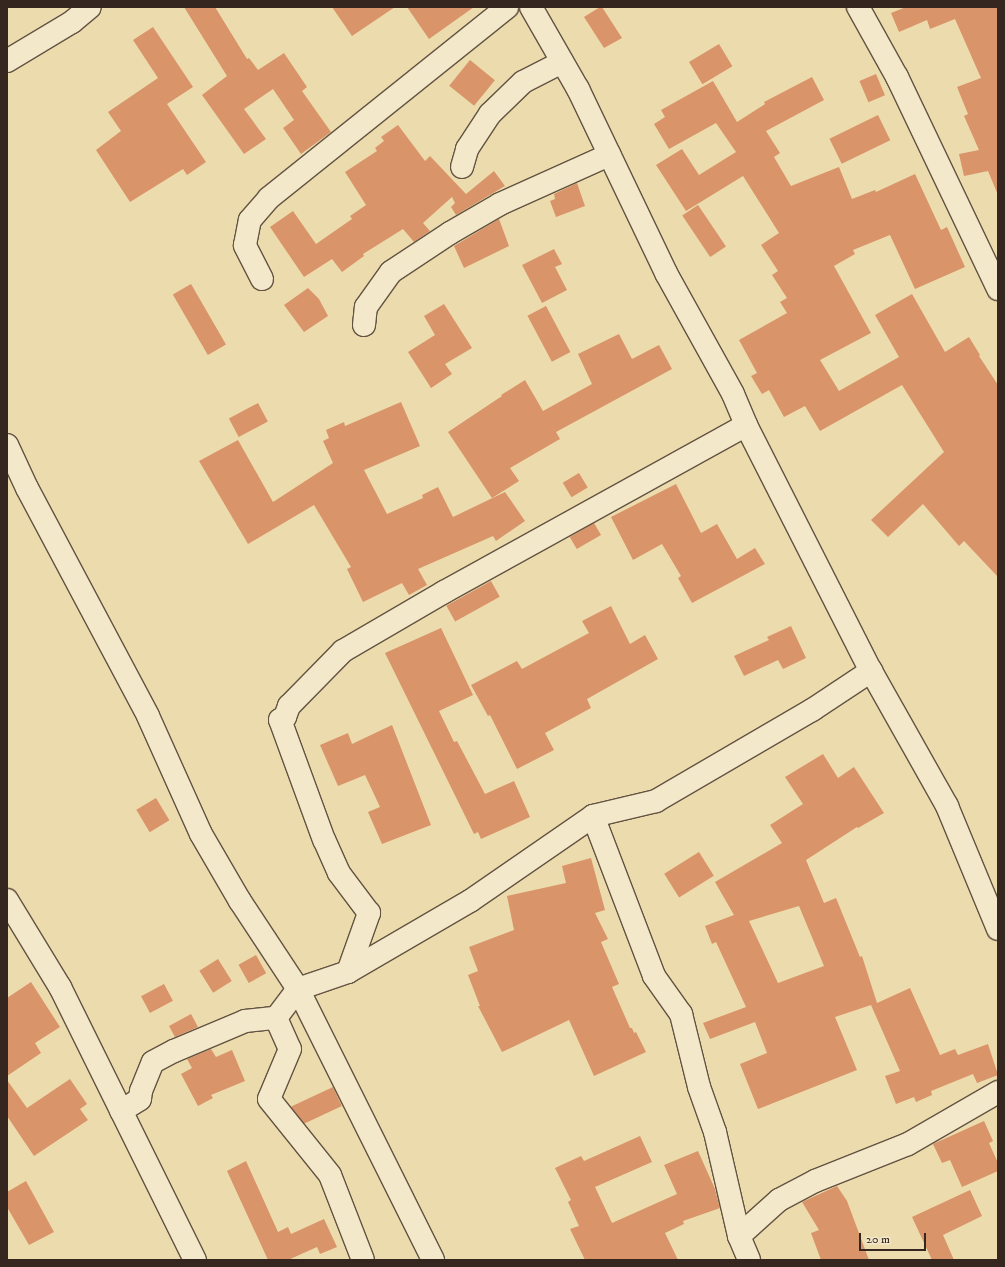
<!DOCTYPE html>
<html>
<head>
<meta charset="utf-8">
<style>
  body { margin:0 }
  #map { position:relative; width:1005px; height:1267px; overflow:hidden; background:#ecdbac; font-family:"IM FELL DW Pica",serif }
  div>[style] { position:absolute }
  .building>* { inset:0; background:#da9469; transform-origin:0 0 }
  .roads { filter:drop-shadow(1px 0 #635343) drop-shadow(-1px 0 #635343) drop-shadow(0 1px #635343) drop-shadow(0 -1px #635343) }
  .street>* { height:22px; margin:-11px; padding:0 11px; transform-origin:11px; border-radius:11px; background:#f3e8c9 }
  span { translate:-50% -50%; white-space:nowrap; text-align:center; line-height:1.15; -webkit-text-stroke:3px #f3e8c9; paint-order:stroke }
  .frame { position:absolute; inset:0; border:8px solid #352620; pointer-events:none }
  .scale { position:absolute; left:859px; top:1233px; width:67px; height:18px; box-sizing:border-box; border:2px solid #352620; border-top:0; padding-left:5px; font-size:12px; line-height:14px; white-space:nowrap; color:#352620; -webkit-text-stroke:3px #f3e8c9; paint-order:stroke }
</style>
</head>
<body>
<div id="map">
  <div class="building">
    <i style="clip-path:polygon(184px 7px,215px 7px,247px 59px,249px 58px,258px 70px,284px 53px,307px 87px,302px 91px,331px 132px,301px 154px,283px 128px,294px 120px,273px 89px,244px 109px,266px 139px,244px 154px,202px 95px,227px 76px)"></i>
    <i style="clip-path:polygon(332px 7px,395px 7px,352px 36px)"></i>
    <i style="clip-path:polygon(407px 7px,474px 7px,429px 39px)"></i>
    <i style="clip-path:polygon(600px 7px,602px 7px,622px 38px,604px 48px,584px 17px)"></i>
    <i style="clip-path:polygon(906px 7px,998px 7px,998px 195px,988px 171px,964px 176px,959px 154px,979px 150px,964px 116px,968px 114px,957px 87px,981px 78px,955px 19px,930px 29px,927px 20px,899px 32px,891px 13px)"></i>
    <i style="clip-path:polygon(153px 27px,193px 87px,167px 104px,206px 162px,187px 175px,183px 169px,130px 202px,96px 150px,121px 131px,108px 112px,158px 78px,133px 40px)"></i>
    <i style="left:719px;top:44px;width:26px;height:35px;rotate:59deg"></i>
    <i style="left:470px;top:60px;width:32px;height:33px;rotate:39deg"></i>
    <i style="left:876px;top:74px;width:23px;height:18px;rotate:67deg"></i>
    <i style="clip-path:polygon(812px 77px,824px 100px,766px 131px,780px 153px,774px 157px,791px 186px,839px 167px,852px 199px,875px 190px,876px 192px,915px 174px,941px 230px,947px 227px,965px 267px,915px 289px,890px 235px,853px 250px,855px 254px,834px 266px,871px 333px,820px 360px,839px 391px,899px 357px,875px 315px,912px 294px,945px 352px,969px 337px,980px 355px,979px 356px,998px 385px,998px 577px,964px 541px,959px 546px,923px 504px,888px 537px,871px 520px,944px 452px,902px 385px,820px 431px,805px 406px,784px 417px,769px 390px,762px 394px,751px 376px,757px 373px,739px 340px,787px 313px,780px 302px,787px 298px,772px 275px,778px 271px,761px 245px,779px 233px,743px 176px,686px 211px,656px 165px,682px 149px,699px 175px,736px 152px,716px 123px,669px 149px,654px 124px,665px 117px,661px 110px,713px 81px,737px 122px,765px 104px,764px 102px)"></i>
    <i style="left:878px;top:115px;width:28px;height:54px;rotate:64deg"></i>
    <i style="clip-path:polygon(398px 125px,425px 161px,430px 156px,466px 194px,494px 171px,505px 186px,456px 215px,451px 207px,455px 203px,452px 197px,423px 223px,430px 231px,414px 242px,403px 229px,363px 254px,364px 256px,342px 272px,332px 259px,304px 277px,270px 227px,293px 211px,316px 244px,352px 219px,350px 216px,366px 205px,345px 172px,377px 151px,375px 148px,384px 141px,381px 137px)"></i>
    <i style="clip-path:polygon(577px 183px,585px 206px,556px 217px,550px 201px,555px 199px,554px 194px)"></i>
    <i style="left:698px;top:205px;width:50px;height:19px;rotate:56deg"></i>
    <i style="clip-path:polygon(499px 219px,509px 246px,464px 268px,454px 246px)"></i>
    <i style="clip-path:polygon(554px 249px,562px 264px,555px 267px,567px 290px,542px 303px,522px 265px)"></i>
    <i style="left:191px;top:284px;width:70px;height:21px;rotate:60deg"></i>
    <i style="clip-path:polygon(308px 288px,319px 299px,328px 316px,304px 332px,284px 305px)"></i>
    <i style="clip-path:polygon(444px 304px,472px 348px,445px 364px,452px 374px,431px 388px,408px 352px,435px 335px,424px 316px)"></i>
    <i style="left:546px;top:306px;width:52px;height:21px;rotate:62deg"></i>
    <i style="clip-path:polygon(619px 334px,632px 359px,659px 345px,672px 369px,556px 432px,560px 439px,510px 468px,519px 481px,492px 498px,448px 432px,502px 396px,501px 395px,525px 380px,543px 411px,592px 384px,578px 354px)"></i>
    <i style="clip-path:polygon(401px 402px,420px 446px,364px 470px,387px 514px,423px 498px,422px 495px,438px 487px,453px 517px,505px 492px,525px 521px,496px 541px,493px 536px,418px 569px,427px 585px,409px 595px,402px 583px,363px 602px,347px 569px,351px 567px,314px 505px,248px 544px,199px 461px,238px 440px,273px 502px,333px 463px,323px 441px,329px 438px,326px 430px,344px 422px,345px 426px)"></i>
    <i style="left:258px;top:403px;width:21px;height:33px;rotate:62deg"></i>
    <i style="left:579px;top:473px;width:17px;height:19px;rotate:59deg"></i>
    <i style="clip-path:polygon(676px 484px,701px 533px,717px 524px,737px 559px,755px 548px,765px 564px,692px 603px,678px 578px,681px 576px,662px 544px,633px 560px,611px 517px)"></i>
    <i style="left:594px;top:523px;width:14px;height:28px;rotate:60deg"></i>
    <i style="left:491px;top:581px;width:18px;height:51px;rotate:61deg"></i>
    <i style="clip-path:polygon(611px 606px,630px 644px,645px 635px,658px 659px,587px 699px,591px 708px,545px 733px,554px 750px,517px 769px,490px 715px,488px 716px,471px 685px,517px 661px,522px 669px,589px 633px,582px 621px)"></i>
    <i style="clip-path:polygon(791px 626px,806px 658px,783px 669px,778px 660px,744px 676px,734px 656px,769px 640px,767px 637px)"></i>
    <i style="clip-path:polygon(441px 628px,473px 695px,439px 711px,454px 742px,457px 741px,485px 794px,514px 781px,530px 817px,481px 839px,478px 832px,474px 834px,385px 653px)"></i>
    <i style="clip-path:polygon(392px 725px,431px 825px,382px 844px,368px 812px,380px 807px,365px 775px,338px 786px,320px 745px,348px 733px,352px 744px)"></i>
    <i style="clip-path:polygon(evenodd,823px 754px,838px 778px,854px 767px,884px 813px,858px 828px,857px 827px,806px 860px,824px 903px,836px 898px,860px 957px,862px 956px,877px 1003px,910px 988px,940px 1055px,955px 1049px,958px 1055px,988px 1044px,998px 1075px,977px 1083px,973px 1074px,931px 1091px,932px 1095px,916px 1102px,914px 1097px,896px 1104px,885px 1076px,900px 1071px,871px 1005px,835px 1017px,857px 1070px,758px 1109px,740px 1064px,767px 1053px,755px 1022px,710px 1039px,703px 1023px,746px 1007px,716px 942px,712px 944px,705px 926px,734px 915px,715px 882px,782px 843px,770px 825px,803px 804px,785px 777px,823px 754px,799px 906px,824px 966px,778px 983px,749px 921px,799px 906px)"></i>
    <i style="left:156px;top:798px;width:26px;height:23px;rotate:59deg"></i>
    <i style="left:699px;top:852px;width:28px;height:41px;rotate:58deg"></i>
    <i style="clip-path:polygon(591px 858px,605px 910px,595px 913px,608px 939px,601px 942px,619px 984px,612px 987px,630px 1028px,632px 1028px,634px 1033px,636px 1032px,646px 1052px,594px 1076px,569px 1020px,502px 1052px,478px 1006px,480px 1006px,468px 975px,478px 971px,469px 947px,514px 930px,507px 896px,566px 883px,562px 866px)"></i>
    <i style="left:256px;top:955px;width:21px;height:20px;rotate:61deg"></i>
    <i style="left:218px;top:959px;width:26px;height:22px;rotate:58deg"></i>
    <i style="clip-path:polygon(31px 982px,60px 1027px,35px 1043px,41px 1053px,7px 1076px,7px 998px)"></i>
    <i style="left:164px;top:984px;width:19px;height:26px;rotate:62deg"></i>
    <i style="clip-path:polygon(191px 1014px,198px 1027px,175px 1037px,169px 1026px)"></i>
    <i style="clip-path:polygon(211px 1049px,216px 1057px,232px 1050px,245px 1081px,211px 1095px,213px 1098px,198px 1106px,181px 1074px,192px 1068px,187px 1059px)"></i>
    <i style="clip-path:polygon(70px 1079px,87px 1104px,80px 1109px,88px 1120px,34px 1156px,7px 1116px,7px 1080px,27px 1108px)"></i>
    <i style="left:333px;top:1087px;width:21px;height:46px;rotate:65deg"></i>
    <i style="clip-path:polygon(984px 1121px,993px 1141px,989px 1143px,998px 1163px,998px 1171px,962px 1187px,950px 1160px,942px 1163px,933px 1144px)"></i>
    <i style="clip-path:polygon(640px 1136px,652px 1162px,595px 1187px,612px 1223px,677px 1194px,664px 1165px,698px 1151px,715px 1189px,720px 1208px,683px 1221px,684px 1224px,665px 1233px,678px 1260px,585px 1260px,570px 1229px,579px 1226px,568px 1202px,571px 1200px,555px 1168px,581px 1156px,584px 1161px)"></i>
    <i style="clip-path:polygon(246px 1161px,278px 1232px,288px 1227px,291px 1234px,324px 1219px,337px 1247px,320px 1254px,317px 1247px,288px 1260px,268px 1260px,227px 1171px)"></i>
    <i style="clip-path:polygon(26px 1181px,54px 1232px,29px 1245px,7px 1207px,7px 1192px)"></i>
    <i style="clip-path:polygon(837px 1186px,847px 1201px,869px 1260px,821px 1260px,811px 1233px,819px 1230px,802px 1202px)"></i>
    <i style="clip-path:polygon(970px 1190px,982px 1216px,943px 1235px,954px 1260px,932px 1260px,912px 1217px)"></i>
  </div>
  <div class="roads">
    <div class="street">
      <i style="left:531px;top:7px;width:95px;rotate:60.2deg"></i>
      <i style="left:578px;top:89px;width:204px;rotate:64.4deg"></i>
      <i style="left:666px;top:273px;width:138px;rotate:61deg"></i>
      <i style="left:733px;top:394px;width:34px;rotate:67deg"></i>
      <i style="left:746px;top:425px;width:276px;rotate:63.1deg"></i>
      <i style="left:871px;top:671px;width:155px;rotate:60.6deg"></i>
      <i style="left:947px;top:806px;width:133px;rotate:67.5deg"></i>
      <i style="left:858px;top:7px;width:80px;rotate:60.9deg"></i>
      <i style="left:897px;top:77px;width:235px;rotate:64.5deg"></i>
      <i style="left:7px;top:61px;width:76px;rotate:-31deg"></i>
      <i style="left:72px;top:22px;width:23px;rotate:-40deg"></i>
      <i style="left:462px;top:167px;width:19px;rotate:-74deg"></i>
      <i style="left:467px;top:149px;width:42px;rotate:-56.7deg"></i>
      <i style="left:490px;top:114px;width:46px;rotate:-44.1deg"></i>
      <i style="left:523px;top:82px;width:44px;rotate:-27.1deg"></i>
      <i style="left:262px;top:279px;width:38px;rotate:-117deg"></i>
      <i style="left:245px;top:245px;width:25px;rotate:-79deg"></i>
      <i style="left:250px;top:220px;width:29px;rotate:-49deg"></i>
      <i style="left:269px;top:198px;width:305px;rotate:-38.7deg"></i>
      <i style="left:364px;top:325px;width:18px;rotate:-84deg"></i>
      <i style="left:366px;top:307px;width:43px;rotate:-54.5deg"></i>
      <i style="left:391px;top:272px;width:71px;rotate:-33.5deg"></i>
      <i style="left:450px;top:233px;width:58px;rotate:-30.1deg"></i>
      <i style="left:500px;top:204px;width:120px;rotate:-24.2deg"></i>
      <i style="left:7px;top:445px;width:47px;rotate:65.1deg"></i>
      <i style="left:27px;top:488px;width:258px;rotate:62deg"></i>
      <i style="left:148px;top:716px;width:129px;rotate:65.8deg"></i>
      <i style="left:201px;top:834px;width:78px;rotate:59.8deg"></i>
      <i style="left:240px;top:901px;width:105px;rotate:56.6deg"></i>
      <i style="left:298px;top:989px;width:303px;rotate:63.5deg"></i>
      <i style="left:593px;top:816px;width:171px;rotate:69.1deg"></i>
      <i style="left:654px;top:976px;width:47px;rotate:54.6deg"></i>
      <i style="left:681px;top:1014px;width:75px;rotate:76.1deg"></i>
      <i style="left:699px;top:1087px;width:48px;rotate:70.4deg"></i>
      <i style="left:715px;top:1132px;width:107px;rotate:77deg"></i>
      <i style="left:739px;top:1236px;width:26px;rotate:67deg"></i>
      <i style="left:7px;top:900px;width:102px;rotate:58.7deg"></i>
      <i style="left:60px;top:987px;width:305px;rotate:63.7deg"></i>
      <i style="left:348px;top:972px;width:63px;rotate:-70.4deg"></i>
      <i style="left:369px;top:913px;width:50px;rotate:-126.9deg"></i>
      <i style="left:339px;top:873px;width:36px;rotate:-114deg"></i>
      <i style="left:324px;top:840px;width:128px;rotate:-110.1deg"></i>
      <i style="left:280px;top:720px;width:6px;rotate:-31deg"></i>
      <i style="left:285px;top:717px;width:12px;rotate:-70deg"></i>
      <i style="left:289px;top:706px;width:77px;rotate:-45.5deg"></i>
      <i style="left:343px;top:651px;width:117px;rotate:-30.3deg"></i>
      <i style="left:444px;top:592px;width:345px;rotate:-28.9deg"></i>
      <i style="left:276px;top:1018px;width:34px;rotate:66deg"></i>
      <i style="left:290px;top:1049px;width:54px;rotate:112.8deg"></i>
      <i style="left:269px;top:1099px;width:97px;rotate:51.2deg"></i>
      <i style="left:330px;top:1175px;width:91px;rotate:68.8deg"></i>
      <i style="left:121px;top:1111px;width:22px;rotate:-32deg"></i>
      <i style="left:140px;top:1099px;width:8px;rotate:-83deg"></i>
      <i style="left:141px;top:1091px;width:31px;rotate:-68deg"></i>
      <i style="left:153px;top:1062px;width:24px;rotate:-28deg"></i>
      <i style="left:174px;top:1051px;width:77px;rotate:-22.9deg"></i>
      <i style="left:245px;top:1021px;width:31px;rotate:-6deg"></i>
      <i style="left:276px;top:1018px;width:36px;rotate:-53deg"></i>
      <i style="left:298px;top:989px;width:53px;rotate:-18.8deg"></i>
      <i style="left:348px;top:972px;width:141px;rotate:-30.2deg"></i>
      <i style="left:470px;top:901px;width:150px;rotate:-34.6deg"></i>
      <i style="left:593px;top:816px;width:65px;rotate:-13.4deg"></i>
      <i style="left:656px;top:801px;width:181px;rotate:-30.3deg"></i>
      <i style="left:812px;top:710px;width:71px;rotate:-33.5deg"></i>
      <i style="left:739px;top:1236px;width:54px;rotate:-42deg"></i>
      <i style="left:779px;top:1200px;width:41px;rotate:-27.8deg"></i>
      <i style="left:815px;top:1181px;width:100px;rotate:-21.7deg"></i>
      <i style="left:908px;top:1144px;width:104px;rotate:-30deg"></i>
    </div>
  </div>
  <div class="frame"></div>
  <div class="scale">20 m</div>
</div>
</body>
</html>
